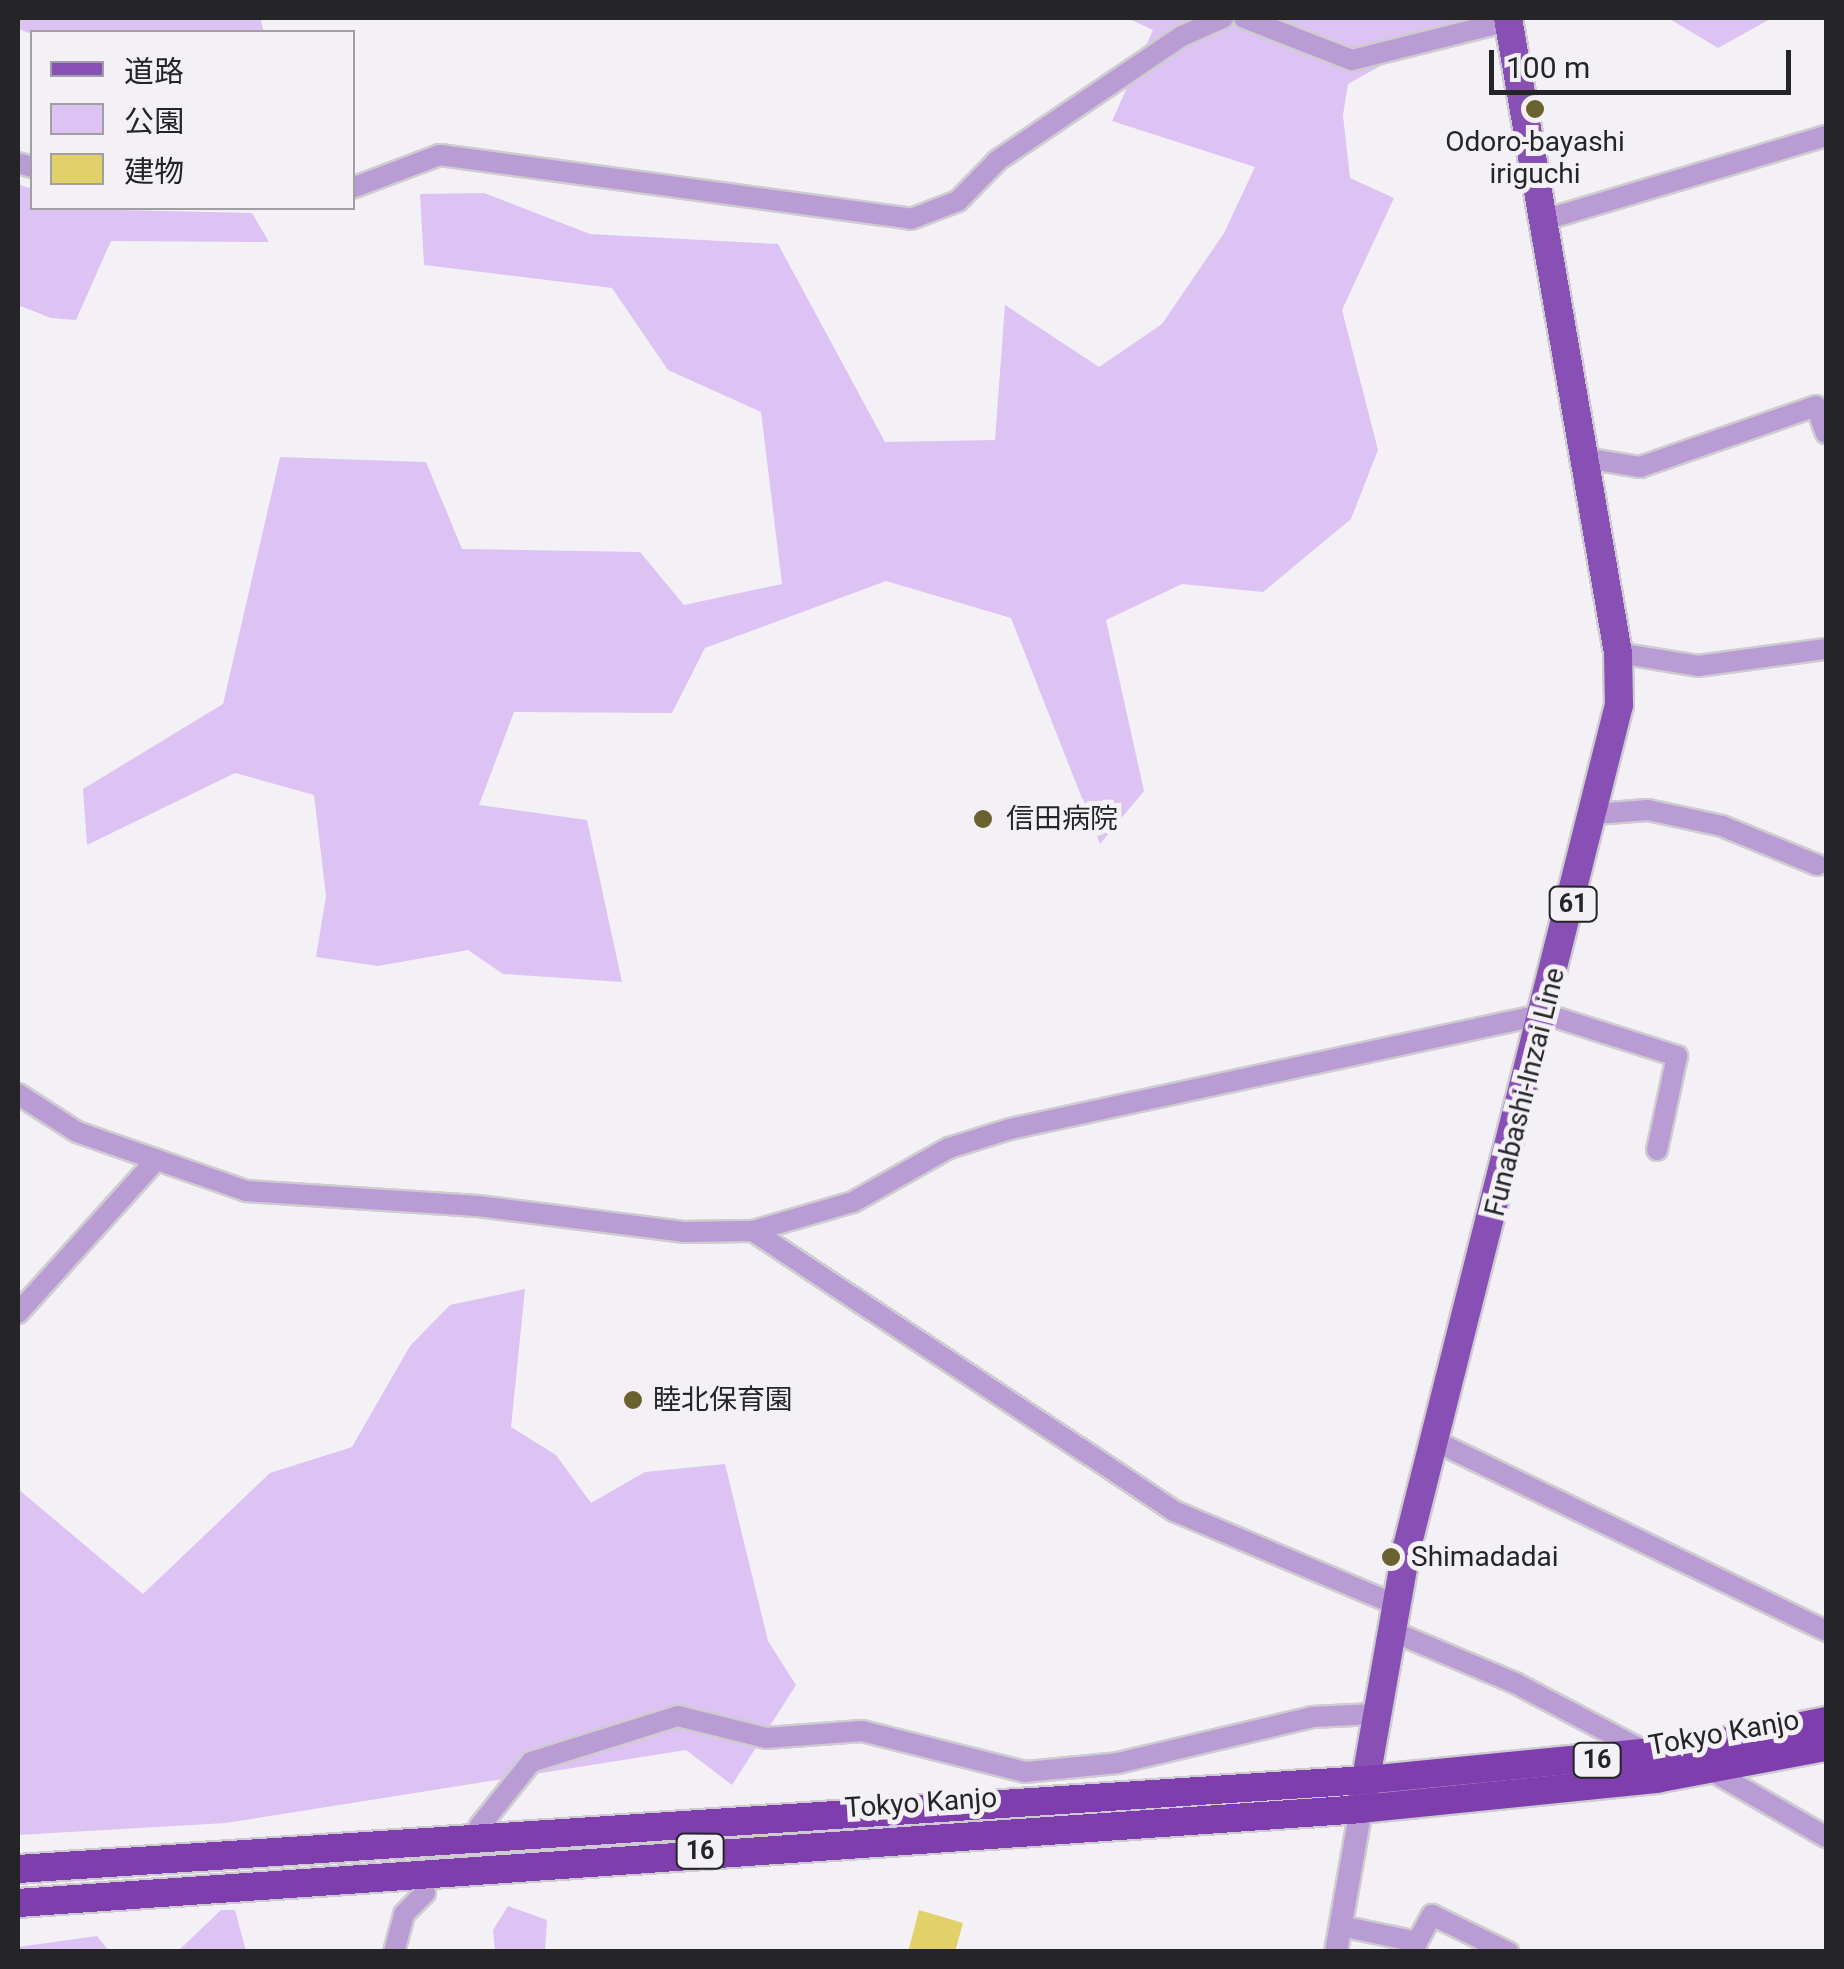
<!DOCTYPE html>
<html>
<head>
<meta charset="utf-8">
<style>
  body { margin:0 }
  #map { position:relative; width:1844px; height:1969px; overflow:hidden; background:#f4f1f6; font-family:Roboto,"Noto Sans JP",sans-serif }
  div>[style] { position:absolute }
  .green>* { inset:0; background:#dcc3f4 }
  .building>* { inset:0; background:#e2d16a }
  .roads { filter:drop-shadow(2px 0 #cfccd1) drop-shadow(-2px 0 #cfccd1) drop-shadow(0 2px #cfccd1) drop-shadow(0 -2px #cfccd1) }
  .minor>* { height:20px; margin:-10px; padding:0 10px; transform-origin:10px; border-radius:10px; background:#b99cd3 }
  .tertiary>* { height:22px; margin:-11px; padding:0 11px; transform-origin:11px; border-radius:11px; background:#b99cd3 }
  .primary>* { height:28px; margin:-14px; padding:0 14px; transform-origin:14px; border-radius:14px; background:#884fb4 }
  .trunk>* { height:28px; margin:-14px; padding:0 14px; transform-origin:14px; border-radius:14px; background:#7f3eae }
  .dots>* { width:28px; height:28px; translate:-50% -50%; box-sizing:border-box; border:5px solid #f4f1f6; border-radius:50% }
  span { translate:-50% -50%; white-space:nowrap; text-align:center; line-height:1.15; -webkit-text-stroke:10px #f4f1f6; paint-order:stroke }
  .shield-label span { padding:2px 8px; background:#f4f1f6; border:2px solid; border-radius:8px; -webkit-text-stroke-width:0 }
  .shield-label { font-size:25px; color:#252426; font-weight:700 }
  .poi-label { font-size:28px; color:#252426 }
  .left { translate:0 -50%; text-align:left }
  .street-label { font-size:28px; color:#252426 }
  .frame { position:absolute; inset:0; border:20px solid #252426; pointer-events:none }
  .legend { position:absolute; left:30px; top:30px; width:325px; height:180px; box-sizing:border-box; background:#f4f1f6; border:2px solid #a19fa3; margin:0; padding:12px 18px; list-style:none; font-size:30px; color:#252426 }
  .legend li { display:flex; align-items:center; gap:20px; height:50px }
  .legend b { width:50px; border:2px solid #a19fa3 }
  .scale { position:absolute; left:1489px; top:50px; width:302px; height:45px; box-sizing:border-box; border:5px solid #252426; border-top:0; padding-left:12px; font-size:30px; line-height:35px; white-space:nowrap; color:#252426; -webkit-text-stroke:8px #f4f1f6; paint-order:stroke }
</style>
</head>
<body>
<div id="map">
  <div class="green">
    <i style="clip-path:polygon(18px 18px,260px 18px,264px 32px,32px 34px,18px 29px)"></i>
    <i style="clip-path:polygon(1127px 18px,1466px 18px,1348px 84px,1343px 115px,1350px 178px,1394px 198px,1342px 310px,1378px 450px,1351px 519px,1263px 592px,1182px 584px,1106px 620px,1144px 791px,1100px 844px,1011px 618px,886px 581px,705px 648px,672px 713px,514px 712px,479px 805px,587px 820px,622px 982px,503px 974px,468px 950px,378px 966px,316px 957px,326px 896px,314px 795px,235px 773px,87px 845px,83px 789px,223px 704px,280px 457px,426px 462px,462px 549px,640px 552px,684px 605px,782px 584px,761px 412px,668px 370px,612px 288px,424px 265px,420px 194px,484px 193px,590px 234px,778px 244px,885px 442px,995px 440px,1005px 305px,1099px 367px,1162px 324px,1224px 233px,1255px 167px,1112px 121px,1153px 30px)"></i>
    <i style="clip-path:polygon(1668px 18px,1772px 18px,1718px 48px)"></i>
    <i style="clip-path:polygon(18px 184px,32px 189px,32px 208px,252px 213px,269px 242px,111px 241px,76px 320px,51px 318px,18px 305px)"></i>
    <i style="clip-path:polygon(525px 1289px,511px 1427px,556px 1455px,591px 1503px,645px 1472px,725px 1464px,768px 1641px,796px 1685px,732px 1785px,686px 1750px,226px 1823px,18px 1835px,18px 1489px,143px 1594px,270px 1473px,352px 1447px,410px 1346px,450px 1305px)"></i>
    <i style="clip-path:polygon(508px 1906px,547px 1920px,545px 1951px,495px 1951px,493px 1930px)"></i>
    <i style="clip-path:polygon(221px 1910px,235px 1910px,246px 1951px,178px 1951px)"></i>
    <i style="clip-path:polygon(97px 1936px,109px 1951px,18px 1951px,18px 1947px)"></i>
  </div>
  <div class="building">
    <i style="clip-path:polygon(919px 1910px,963px 1923px,955px 1952px,908px 1952px)"></i>
  </div>
  <div class="roads">
    <div class="minor">
      <i style="left:1244px;top:18px;width:116px;rotate:21.3deg"></i>
      <i style="left:1352px;top:60px;width:162px;rotate:-14deg"></i>
      <i style="left:18px;top:163px;width:15px;rotate:16deg"></i>
      <i style="left:352px;top:188px;width:94px;rotate:-20.6deg"></i>
      <i style="left:440px;top:155px;width:475px;rotate:7.7deg"></i>
      <i style="left:911px;top:219px;width:50px;rotate:-21deg"></i>
      <i style="left:958px;top:201px;width:57px;rotate:-45.7deg"></i>
      <i style="left:998px;top:160px;width:222px;rotate:-34deg"></i>
      <i style="left:1182px;top:36px;width:45px;rotate:-23.7deg"></i>
      <i style="left:1544px;top:220px;width:294px;rotate:-16.6deg"></i>
      <i style="left:1585px;top:458px;width:56px;rotate:9.3deg"></i>
      <i style="left:1640px;top:467px;width:186px;rotate:-19.1deg"></i>
      <i style="left:1816px;top:406px;width:29px;rotate:70deg"></i>
      <i style="left:1618px;top:653px;width:81px;rotate:9.2deg"></i>
      <i style="left:1698px;top:666px;width:129px;rotate:-7.6deg"></i>
      <i style="left:1595px;top:814px;width:53px;rotate:-4.3deg"></i>
      <i style="left:1648px;top:810px;width:76px;rotate:12.2deg"></i>
      <i style="left:1722px;top:826px;width:103px;rotate:22.3deg"></i>
      <i style="left:18px;top:1094px;width:70px;rotate:32.8deg"></i>
      <i style="left:77px;top:1132px;width:179px;rotate:19.2deg"></i>
      <i style="left:246px;top:1191px;width:232px;rotate:3.7deg"></i>
      <i style="left:478px;top:1206px;width:207px;rotate:7.2deg"></i>
      <i style="left:683px;top:1232px;width:70px;rotate:-0.8deg"></i>
      <i style="left:753px;top:1231px;width:104px;rotate:-16.2deg"></i>
      <i style="left:853px;top:1202px;width:110px;rotate:-29.4deg"></i>
      <i style="left:949px;top:1148px;width:64px;rotate:-17.3deg"></i>
      <i style="left:1010px;top:1129px;width:547px;rotate:-12.13deg"></i>
      <i style="left:1545px;top:1014px;width:139px;rotate:17.7deg"></i>
      <i style="left:1677px;top:1056px;width:96px;rotate:102deg"></i>
      <i style="left:753px;top:1231px;width:506px;rotate:33.63deg"></i>
      <i style="left:1174px;top:1511px;width:239px;rotate:22.9deg"></i>
      <i style="left:18px;top:1313px;width:207px;rotate:-47.9deg"></i>
      <i style="left:1435px;top:1441px;width:435px;rotate:25.9deg"></i>
      <i style="left:1389px;top:1630px;width:137px;rotate:22.8deg"></i>
      <i style="left:1515px;top:1683px;width:148px;rotate:27.8deg"></i>
      <i style="left:1707px;top:1768px;width:138px;rotate:30.1deg"></i>
      <i style="left:479px;top:1827px;width:83px;rotate:-51.3deg"></i>
      <i style="left:531px;top:1762px;width:154px;rotate:-17.4deg"></i>
      <i style="left:678px;top:1716px;width:91px;rotate:14deg"></i>
      <i style="left:766px;top:1738px;width:96px;rotate:-4.2deg"></i>
      <i style="left:862px;top:1731px;width:168px;rotate:14.1deg"></i>
      <i style="left:1025px;top:1772px;width:93px;rotate:-5.5deg"></i>
      <i style="left:1118px;top:1763px;width:199px;rotate:-13.3deg"></i>
      <i style="left:1312px;top:1717px;width:63px;rotate:-2.7deg"></i>
      <i style="left:1341px;top:1926px;width:78px;rotate:11.9deg"></i>
      <i style="left:1417px;top:1942px;width:31px;rotate:-61deg"></i>
      <i style="left:1432px;top:1915px;width:85px;rotate:26deg"></i>
      <i style="left:394px;top:1952px;width:39px;rotate:-75deg"></i>
      <i style="left:404px;top:1914px;width:30px;rotate:-45deg"></i>
    </div>
    <div class="tertiary">
      <i style="left:1336px;top:1952px;width:145px;rotate:-80.1deg"></i>
    </div>
    <div class="primary">
      <i style="left:1362px;top:1801px;width:258px;rotate:-80deg"></i>
      <i style="left:1407px;top:1547px;width:868px;rotate:-75.87deg"></i>
      <i style="left:1619px;top:705px;width:52px;rotate:-91.1deg"></i>
      <i style="left:1618px;top:653px;width:644px;rotate:-99.83deg"></i>
    </div>
    <div class="trunk">
      <i style="left:18px;top:1869px;width:1351px;rotate:-3.78deg"></i>
      <i style="left:1366px;top:1780px;width:329px;rotate:-5.6deg"></i>
      <i style="left:1693px;top:1748px;width:136px;rotate:-11.5deg"></i>
      <i style="left:18px;top:1903px;width:1346px;rotate:-4deg"></i>
      <i style="left:1361px;top:1809px;width:297px;rotate:-5.8deg"></i>
      <i style="left:1656px;top:1779px;width:173px;rotate:-10.7deg"></i>
    </div>
  </div>
  <div class="dots">
    <i style="left:1535px;top:109px;background:#6a622e"></i>
    <i style="left:983px;top:819px;background:#6a622e"></i>
    <i style="left:633px;top:1400px;background:#6a622e"></i>
    <i style="left:1391px;top:1557px;background:#6a622e"></i>
  </div>
  <div class="shield-label">
    <span style="left:1573px;top:904px">61</span>
    <span style="left:1597px;top:1760px">16</span>
    <span style="left:700px;top:1851px">16</span>
  </div>
  <div class="poi-label">
    <span style="left:1535px;top:158px">Odoro-bayashi<br>iriguchi</span>
    <span class="left" style="left:1006px;top:819px">信田病院</span>
    <span class="left" style="left:653px;top:1400px">睦北保育園</span>
    <span class="left" style="left:1411px;top:1557px">Shimadadai</span>
  </div>
  <div class="street-label">
    <span style="left:1525px;top:1092px;rotate:-76deg">Funabashi-Inzai Line</span>
    <span style="left:1724px;top:1733px;rotate:-10deg">Tokyo Kanjo</span>
    <span style="left:921px;top:1803px;rotate:-4deg">Tokyo Kanjo</span>
  </div>
  <div class="frame"></div>
  <ul class="legend">
  <li><b style="height:12px;background:#884fb4"></b>道路</li>
  <li><b style="height:28px;background:#dcc3f4"></b>公園</li>
  <li><b style="height:28px;background:#e2d16a"></b>建物</li>
  </ul>
  <div class="scale">100 m</div>
</div>
</body>
</html>
